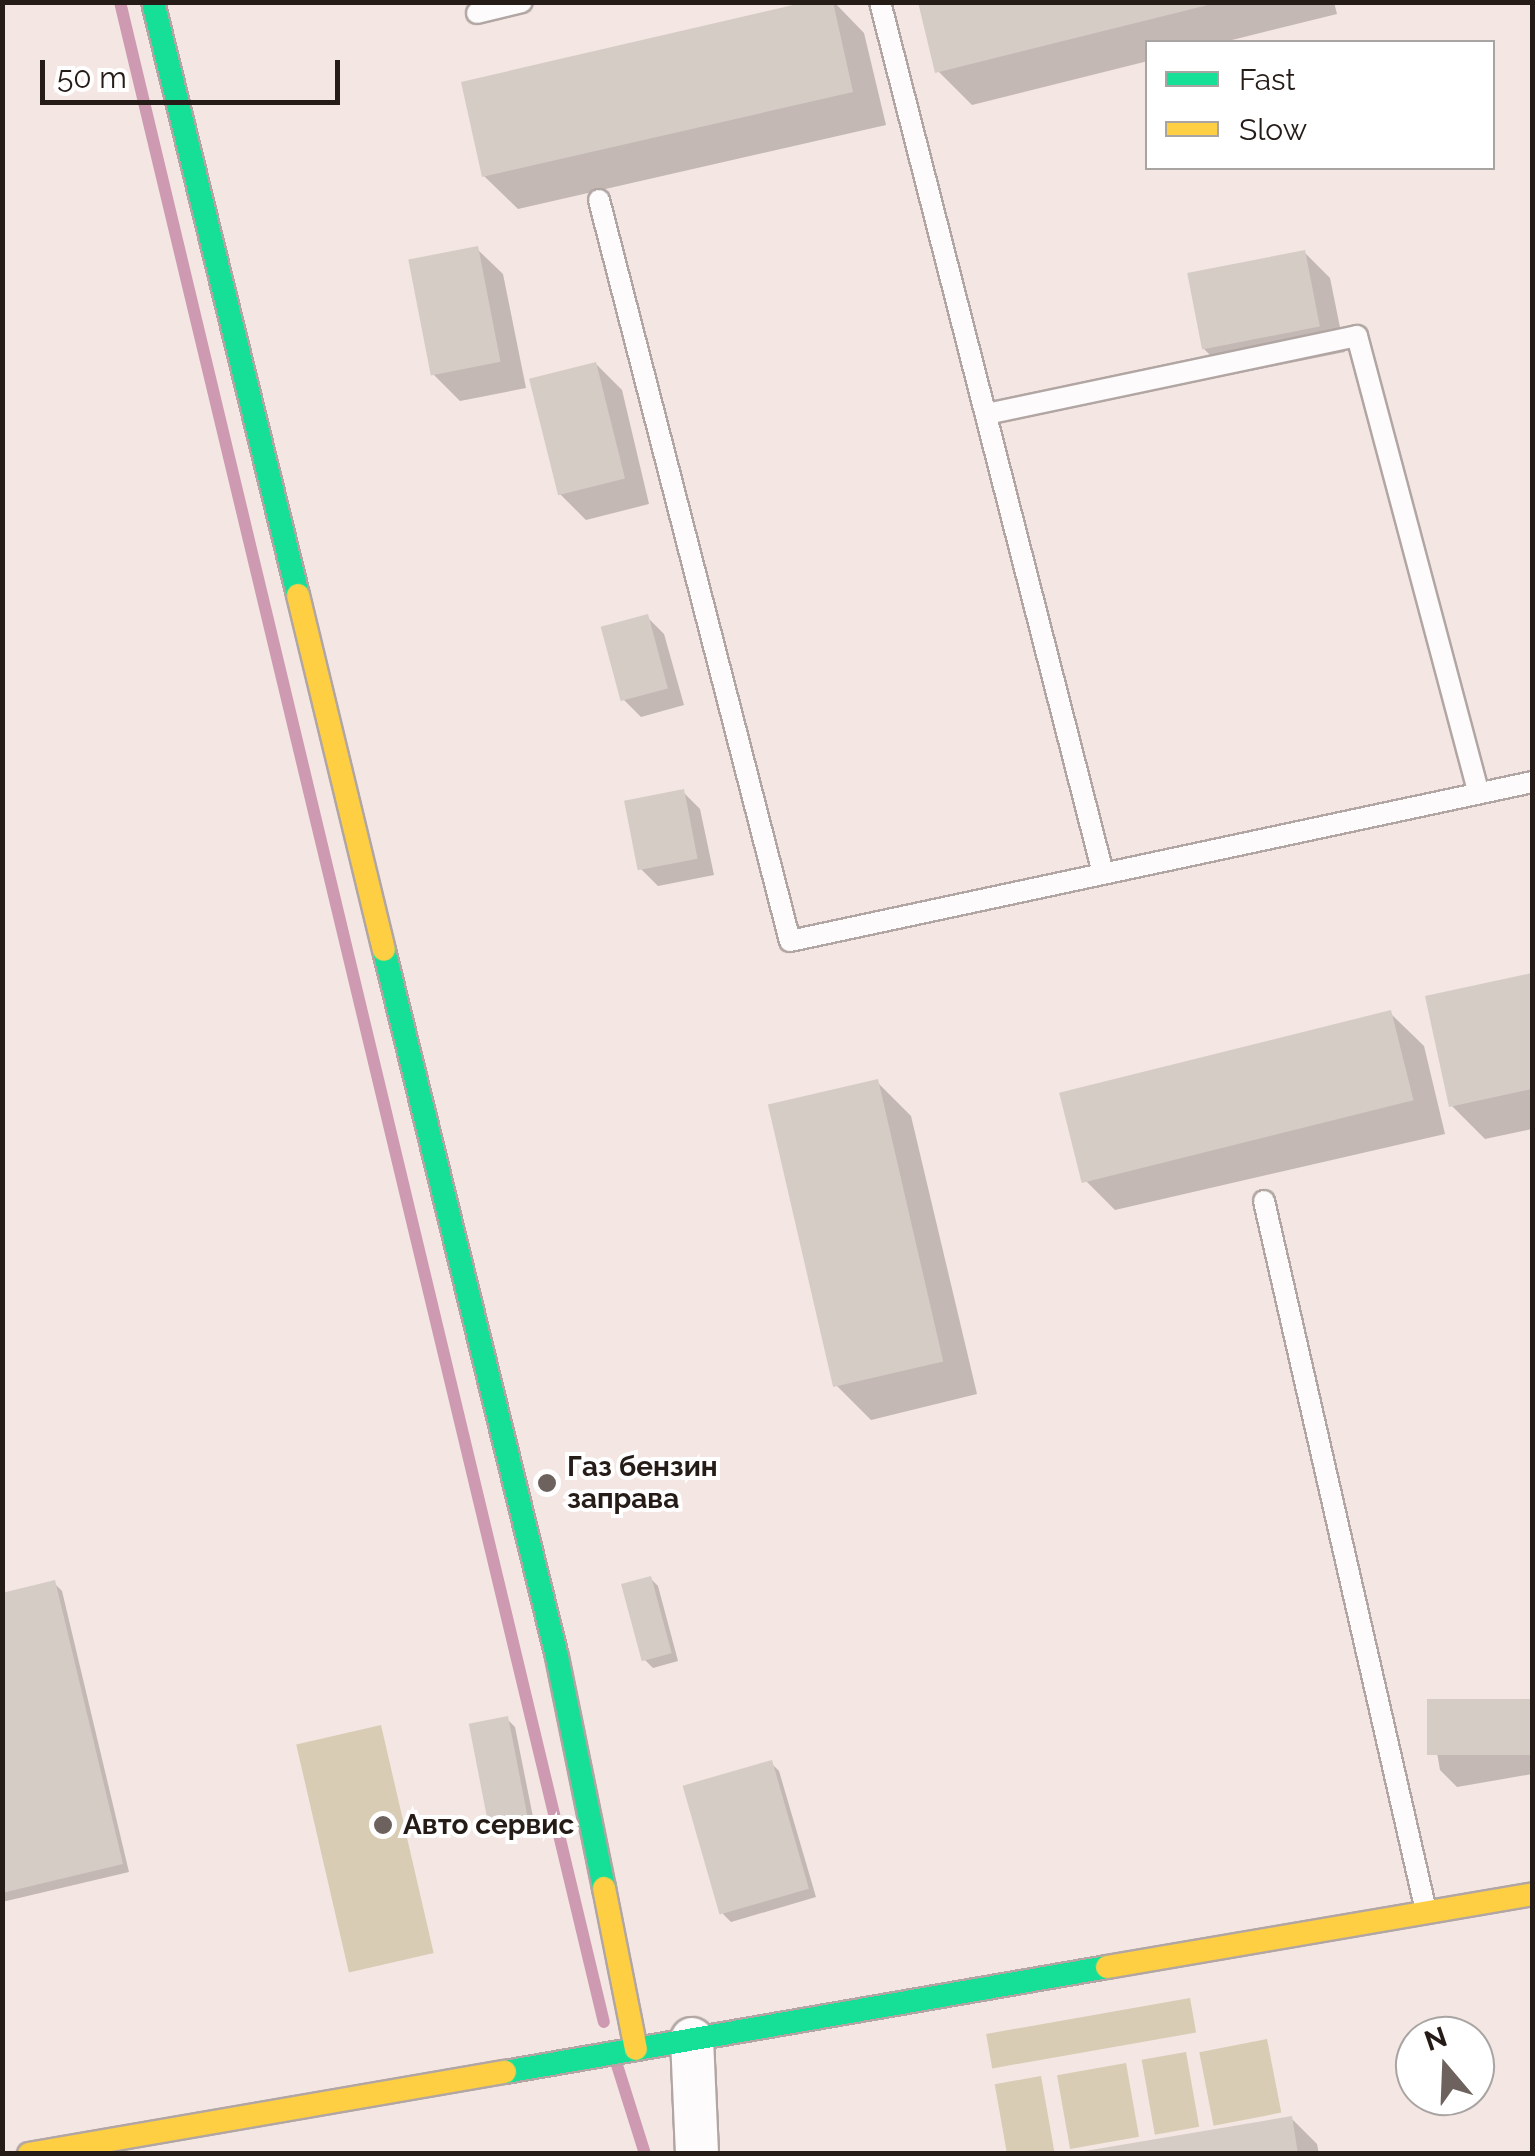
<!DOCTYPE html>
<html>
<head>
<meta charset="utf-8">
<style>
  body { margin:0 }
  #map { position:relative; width:1535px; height:2156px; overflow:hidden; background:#f4e6e2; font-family:Raleway,sans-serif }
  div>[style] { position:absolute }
  .green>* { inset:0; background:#d8ccb4; transform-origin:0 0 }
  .shadow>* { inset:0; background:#0003 }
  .stream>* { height:12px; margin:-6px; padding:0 6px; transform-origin:6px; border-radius:6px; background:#ce9ab1 }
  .building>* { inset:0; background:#d6ccc6; transform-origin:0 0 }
  .roads { filter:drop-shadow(2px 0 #b1a6a3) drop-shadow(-2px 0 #b1a6a3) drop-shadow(0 2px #b1a6a3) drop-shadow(0 -2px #b1a6a3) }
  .lane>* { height:20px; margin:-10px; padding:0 10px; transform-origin:10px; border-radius:10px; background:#fdfbfb }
  .street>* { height:42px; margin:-21px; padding:0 21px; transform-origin:21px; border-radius:21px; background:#fdfbfb }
  .fast>* { height:22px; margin:-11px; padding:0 11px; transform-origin:11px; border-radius:11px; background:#16e098 }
  .slow>* { height:22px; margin:-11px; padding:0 11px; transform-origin:11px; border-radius:11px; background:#ffcf43 }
  .dots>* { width:28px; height:28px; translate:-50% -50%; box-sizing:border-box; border:5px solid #fff; border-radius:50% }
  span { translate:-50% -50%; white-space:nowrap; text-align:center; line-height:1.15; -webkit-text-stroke:8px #fff; paint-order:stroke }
  .poi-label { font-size:28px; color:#251b17; font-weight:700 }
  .left { translate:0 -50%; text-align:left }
  .frame { position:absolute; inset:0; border:5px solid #251b17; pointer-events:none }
  .legend { position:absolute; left:1145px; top:40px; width:350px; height:130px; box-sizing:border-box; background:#fff; border:2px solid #a8a4a2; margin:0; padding:12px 18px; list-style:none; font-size:30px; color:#251b17 }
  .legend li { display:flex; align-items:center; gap:20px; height:50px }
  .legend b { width:50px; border:2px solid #a8a4a2 }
  .north { position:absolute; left:1395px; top:2016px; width:100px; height:100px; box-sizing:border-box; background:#fff; border:2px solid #a8a4a2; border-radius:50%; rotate:341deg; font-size:28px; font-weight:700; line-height:40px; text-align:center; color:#251b17 }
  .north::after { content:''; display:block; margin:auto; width:35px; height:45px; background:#6d625e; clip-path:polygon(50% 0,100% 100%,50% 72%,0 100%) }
  .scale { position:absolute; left:40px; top:60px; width:300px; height:45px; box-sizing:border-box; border:5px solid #251b17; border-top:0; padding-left:12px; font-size:30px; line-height:35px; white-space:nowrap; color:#251b17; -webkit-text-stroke:8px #fff; paint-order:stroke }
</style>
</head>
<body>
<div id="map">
  <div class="green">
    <i style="left:381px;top:1725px;width:234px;height:87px;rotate:77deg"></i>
    <i style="left:1190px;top:1998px;width:35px;height:207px;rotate:80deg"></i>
    <i style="left:1267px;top:2039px;width:75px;height:69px;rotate:79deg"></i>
    <i style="left:1186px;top:2052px;width:76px;height:45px;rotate:80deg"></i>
    <i style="left:1126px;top:2063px;width:75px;height:70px;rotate:80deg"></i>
    <i style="left:1041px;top:2076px;width:76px;height:47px;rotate:80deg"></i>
  </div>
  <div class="shadow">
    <i style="clip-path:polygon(818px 2px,834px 2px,864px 33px,886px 125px,518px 209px,484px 176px)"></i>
    <i style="clip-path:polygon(920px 2px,1334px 2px,1337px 14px,1224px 42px,1148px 42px,1148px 61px,972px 105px,938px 71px)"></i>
    <i style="clip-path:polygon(477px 249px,503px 274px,526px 388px,460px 401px,434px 375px)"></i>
    <i style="clip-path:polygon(1304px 252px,1330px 278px,1345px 352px,1230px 375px,1204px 349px)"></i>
    <i style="clip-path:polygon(596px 364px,622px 390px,649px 504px,586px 520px,560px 494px)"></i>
    <i style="clip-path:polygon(647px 617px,664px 634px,684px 705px,641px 717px,624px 700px)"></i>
    <i style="clip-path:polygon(683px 792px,700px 809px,714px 875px,658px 886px,641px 869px)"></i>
    <i style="clip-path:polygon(1532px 975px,1532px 1129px,1485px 1139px,1451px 1105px,1428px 998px)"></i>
    <i style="clip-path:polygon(1390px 1013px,1424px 1046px,1445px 1134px,1115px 1210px,1081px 1176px)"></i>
    <i style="clip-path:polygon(877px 1082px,911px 1116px,977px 1394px,871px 1420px,837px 1386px)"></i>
    <i style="clip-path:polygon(650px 1578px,658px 1586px,678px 1661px,653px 1668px,645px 1660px)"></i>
    <i style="clip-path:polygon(54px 1583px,62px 1591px,129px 1872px,2px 1902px,2px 1596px)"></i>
    <i style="clip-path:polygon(1532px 1701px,1532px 1774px,1457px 1787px,1440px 1770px,1431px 1718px)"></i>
    <i style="clip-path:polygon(507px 1719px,515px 1727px,534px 1822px,498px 1829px,490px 1821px)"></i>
    <i style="clip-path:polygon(771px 1763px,779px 1771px,816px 1897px,731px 1922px,723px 1914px)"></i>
    <i style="clip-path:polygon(1291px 2118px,1317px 2144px,1319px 2154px,1088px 2154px)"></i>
  </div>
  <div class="stream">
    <i style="left:120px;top:2px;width:2077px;rotate:76.53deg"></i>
    <i style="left:617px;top:2065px;width:93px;rotate:72.5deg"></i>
  </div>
  <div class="building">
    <i style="clip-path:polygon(806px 2px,833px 2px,853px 92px,482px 177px,461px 82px)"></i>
    <i style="clip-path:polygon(918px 2px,1212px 2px,1212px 4px,935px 73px)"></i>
    <i style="left:478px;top:246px;width:118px;height:71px;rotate:79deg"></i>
    <i style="left:1305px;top:250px;width:78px;height:120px;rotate:79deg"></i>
    <i style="left:596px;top:362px;width:120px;height:69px;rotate:76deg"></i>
    <i style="left:648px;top:614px;width:77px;height:49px;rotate:75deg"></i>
    <i style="left:684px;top:789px;width:71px;height:61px;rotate:79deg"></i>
    <i style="clip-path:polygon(1532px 973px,1532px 1089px,1449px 1107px,1425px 996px)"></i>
    <i style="left:1391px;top:1010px;width:93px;height:342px;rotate:76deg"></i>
    <i style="left:878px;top:1079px;width:290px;height:113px;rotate:77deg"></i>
    <i style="left:651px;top:1576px;width:80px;height:31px;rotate:75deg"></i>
    <i style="clip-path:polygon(55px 1580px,123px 1864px,2px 1893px,2px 1593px)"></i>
    <i style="left:1532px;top:1699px;width:56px;height:105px;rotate:90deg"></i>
    <i style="left:508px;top:1716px;width:101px;height:40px;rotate:79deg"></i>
    <i style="left:772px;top:1760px;width:134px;height:93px;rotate:74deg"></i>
    <i style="clip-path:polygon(1292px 2116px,1298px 2154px,1085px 2154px,1085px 2151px)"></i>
  </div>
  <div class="roads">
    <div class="lane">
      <i style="left:880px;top:2px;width:899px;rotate:75.64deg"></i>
      <i style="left:477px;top:13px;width:46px;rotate:-13.7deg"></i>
      <i style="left:599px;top:200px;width:765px;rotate:75.55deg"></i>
      <i style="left:790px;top:941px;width:759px;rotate:-12.09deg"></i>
      <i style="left:987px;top:414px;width:378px;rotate:-11.9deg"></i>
      <i style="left:1357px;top:336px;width:473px;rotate:75.1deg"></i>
      <i style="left:1264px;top:1201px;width:728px;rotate:77.15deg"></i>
    </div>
    <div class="street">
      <i style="left:692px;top:2039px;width:115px;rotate:87.5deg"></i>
    </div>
    <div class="fast">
      <i style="left:153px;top:2px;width:610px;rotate:76.26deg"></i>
      <i style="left:384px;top:950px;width:728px;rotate:76.25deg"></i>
      <i style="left:557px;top:1657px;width:236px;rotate:78.5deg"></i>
      <i style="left:505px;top:2072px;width:611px;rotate:-9.89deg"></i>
    </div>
    <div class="slow">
      <i style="left:298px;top:595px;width:365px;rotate:76.4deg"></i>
      <i style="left:604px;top:1888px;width:164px;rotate:78.8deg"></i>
      <i style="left:1107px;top:1967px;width:431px;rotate:-9.7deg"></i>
      <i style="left:29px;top:2154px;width:483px;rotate:-9.8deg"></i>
    </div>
  </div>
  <div class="dots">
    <i style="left:547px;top:1483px;background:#6d625e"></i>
    <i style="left:383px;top:1825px;background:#6d625e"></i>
  </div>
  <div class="poi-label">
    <span class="left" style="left:567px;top:1483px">Газ бензин<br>заправа</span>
    <span class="left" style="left:403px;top:1825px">Авто сервис</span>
  </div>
  <div class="frame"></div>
  <ul class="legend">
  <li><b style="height:12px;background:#16e098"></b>Fast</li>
  <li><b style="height:12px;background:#ffcf43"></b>Slow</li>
  </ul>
  <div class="north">N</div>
  <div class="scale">50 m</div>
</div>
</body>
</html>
